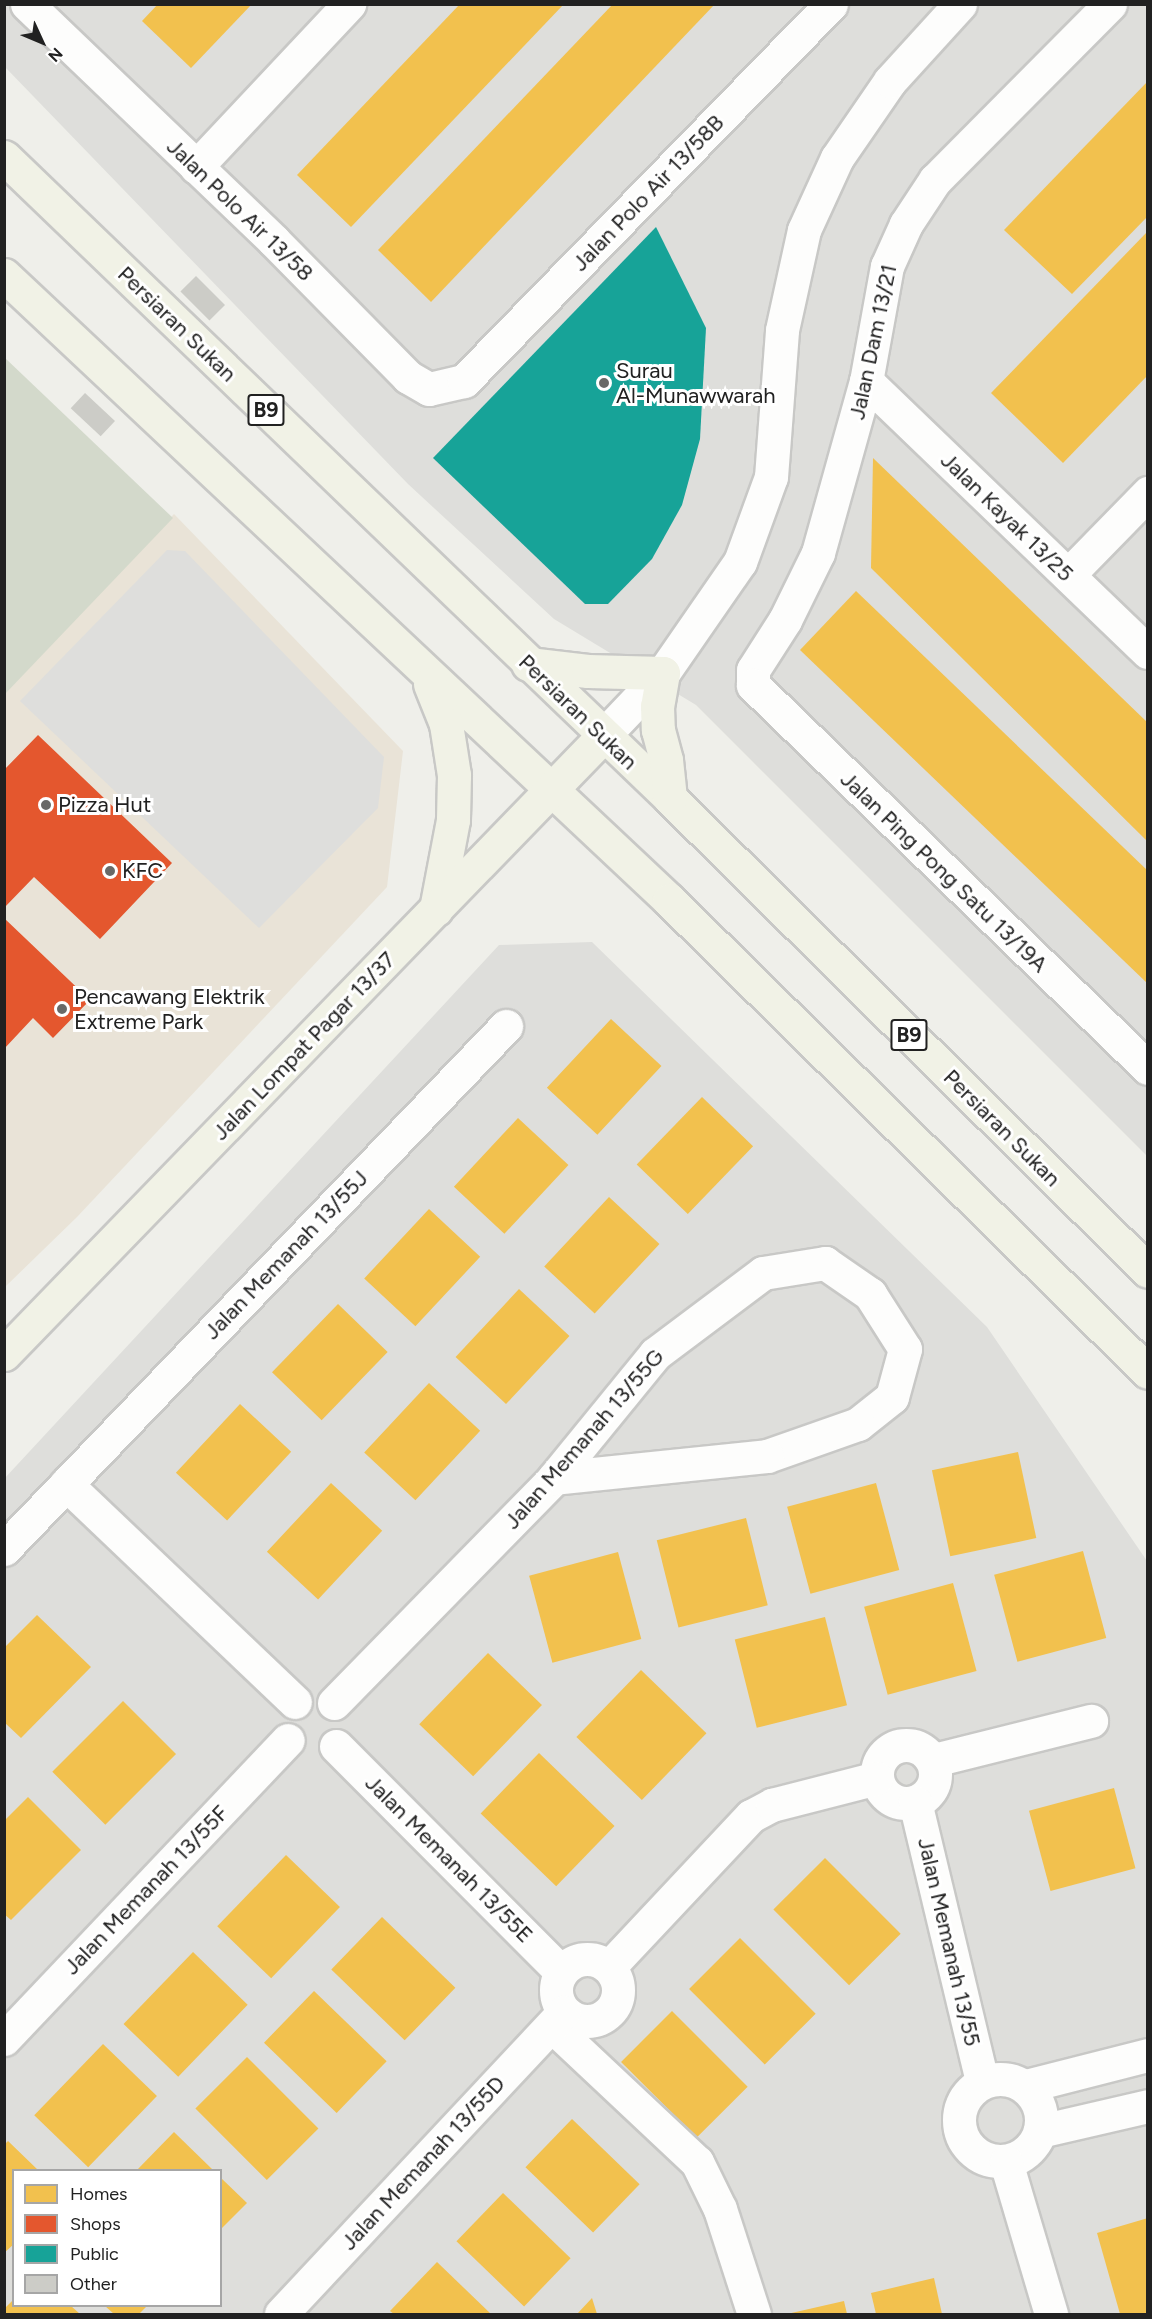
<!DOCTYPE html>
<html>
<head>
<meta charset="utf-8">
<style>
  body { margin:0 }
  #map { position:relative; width:1152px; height:2319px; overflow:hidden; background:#efefea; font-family:Figtree,sans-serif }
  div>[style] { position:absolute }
  .residential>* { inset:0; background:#dededb }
  .commercial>* { inset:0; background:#e9e3d7 }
  .construction>* { inset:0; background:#d3d9cb }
  .parking>* { inset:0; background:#dededc }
  .homes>* { inset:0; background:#f2c14e; transform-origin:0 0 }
  .shops>* { inset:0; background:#e4572e }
  .public>* { inset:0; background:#17a398 }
  .building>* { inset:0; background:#ccccc7; transform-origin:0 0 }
  .roads { filter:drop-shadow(2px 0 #c8c8c6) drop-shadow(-2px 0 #c8c8c6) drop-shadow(0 2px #c8c8c6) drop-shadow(0 -2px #c8c8c6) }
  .street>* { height:33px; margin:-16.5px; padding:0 16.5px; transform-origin:16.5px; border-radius:16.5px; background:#fdfdfc }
  .street>.ring { margin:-16.5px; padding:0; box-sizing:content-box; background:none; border:33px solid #fdfdfc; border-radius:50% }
  .primary>* { height:33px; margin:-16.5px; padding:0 16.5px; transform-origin:16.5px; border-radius:16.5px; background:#f1f2e6 }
  .dots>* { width:16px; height:16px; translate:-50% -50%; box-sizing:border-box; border:3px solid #fff; border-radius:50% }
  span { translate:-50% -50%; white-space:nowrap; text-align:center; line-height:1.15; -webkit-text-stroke:6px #fff; paint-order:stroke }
  .shield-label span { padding:2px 4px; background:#fff; border:2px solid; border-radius:4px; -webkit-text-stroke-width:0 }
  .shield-label { font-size:21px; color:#212121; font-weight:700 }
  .street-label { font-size:22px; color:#212121 }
  .poi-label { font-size:22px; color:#212121 }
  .left { translate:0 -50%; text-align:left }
  .frame { position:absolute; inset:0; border:6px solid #212121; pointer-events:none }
  .legend { position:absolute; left:12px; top:2169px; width:210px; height:138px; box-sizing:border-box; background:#fff; border:2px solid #a6a6a6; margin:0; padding:8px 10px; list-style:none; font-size:18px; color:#212121 }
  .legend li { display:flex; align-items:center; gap:12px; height:30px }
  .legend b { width:30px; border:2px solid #a6a6a6 }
  .north { position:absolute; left:12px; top:12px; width:60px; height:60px; -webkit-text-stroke:4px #fff; paint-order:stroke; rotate:134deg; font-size:16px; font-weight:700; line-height:24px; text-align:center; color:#212121 }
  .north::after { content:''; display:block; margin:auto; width:21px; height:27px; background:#212121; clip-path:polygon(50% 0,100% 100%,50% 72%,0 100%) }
</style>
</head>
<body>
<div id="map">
  <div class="residential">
    <i style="clip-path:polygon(5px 5px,1147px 5px,1147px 1156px,696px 705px,554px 619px,408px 484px,5px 67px)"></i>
    <i style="clip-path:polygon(evenodd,592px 942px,987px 1327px,1147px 1561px,1147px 2314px,5px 2314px,4px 1479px,499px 945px,592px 942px,14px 2170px,220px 2170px,220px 2306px,14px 2306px,14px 2170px)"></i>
  </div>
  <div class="commercial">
    <i style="clip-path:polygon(174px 514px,403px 751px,387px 887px,77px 1217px,5px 1287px,5px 692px)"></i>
  </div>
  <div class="construction">
    <i style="clip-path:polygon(4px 357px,173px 518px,5px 694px,4px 694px)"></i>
  </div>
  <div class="parking">
    <i style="clip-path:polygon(167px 550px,185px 551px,384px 757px,378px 808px,259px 928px,20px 701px)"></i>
  </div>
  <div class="homes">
    <i style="clip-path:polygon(158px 4px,252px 4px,191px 68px,142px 21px)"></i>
    <i style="clip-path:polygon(460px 4px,564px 4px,351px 227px,297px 175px)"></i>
    <i style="clip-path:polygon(613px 4px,715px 4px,431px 302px,378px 250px)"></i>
    <i style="clip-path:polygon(1148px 81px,1148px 216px,1072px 294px,1004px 230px)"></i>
    <i style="clip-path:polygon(1148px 231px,1148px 375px,1063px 463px,991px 393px)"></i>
    <i style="clip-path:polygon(873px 458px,1148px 723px,1148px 842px,871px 568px)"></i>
    <i style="clip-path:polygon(856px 591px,1148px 871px,1148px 984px,800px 650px)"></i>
    <i style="left:611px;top:1019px;width:69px;height:94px;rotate:43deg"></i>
    <i style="left:702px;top:1097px;width:71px;height:94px;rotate:44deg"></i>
    <i style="left:518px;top:1118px;width:69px;height:94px;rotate:43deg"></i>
    <i style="left:609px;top:1197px;width:69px;height:95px;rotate:43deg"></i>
    <i style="left:429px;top:1209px;width:70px;height:95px;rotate:43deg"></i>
    <i style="left:519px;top:1289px;width:69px;height:93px;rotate:43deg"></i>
    <i style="left:338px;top:1304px;width:69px;height:95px;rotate:44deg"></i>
    <i style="left:429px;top:1383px;width:70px;height:95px;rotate:43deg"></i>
    <i style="left:240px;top:1404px;width:70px;height:94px;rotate:43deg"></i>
    <i style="left:1018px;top:1452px;width:88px;height:88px;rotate:78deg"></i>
    <i style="left:331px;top:1483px;width:70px;height:94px;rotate:43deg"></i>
    <i style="left:876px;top:1483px;width:90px;height:92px;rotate:75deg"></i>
    <i style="left:746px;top:1518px;width:90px;height:92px;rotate:76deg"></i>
    <i style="left:1083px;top:1551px;width:90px;height:92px;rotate:75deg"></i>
    <i style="left:618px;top:1552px;width:90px;height:92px;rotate:75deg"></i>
    <i style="left:953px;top:1583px;width:91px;height:92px;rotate:75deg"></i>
    <i style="clip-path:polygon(37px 1615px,91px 1667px,21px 1738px,4px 1722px,4px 1648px)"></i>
    <i style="left:825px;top:1617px;width:91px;height:93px;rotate:76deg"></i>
    <i style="left:488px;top:1653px;width:75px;height:99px;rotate:44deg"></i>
    <i style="left:641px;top:1670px;width:91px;height:93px;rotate:44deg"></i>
    <i style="left:123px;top:1701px;width:75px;height:100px;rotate:45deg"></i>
    <i style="left:539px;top:1753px;width:105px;height:84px;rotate:44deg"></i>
    <i style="left:1114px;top:1788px;width:83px;height:88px;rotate:75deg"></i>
    <i style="clip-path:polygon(28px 1797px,81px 1850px,11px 1920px,4px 1914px,4px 1821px)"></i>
    <i style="left:286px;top:1855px;width:75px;height:99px;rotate:44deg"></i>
    <i style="left:825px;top:1858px;width:107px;height:73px;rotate:45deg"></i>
    <i style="left:382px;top:1917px;width:102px;height:73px;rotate:44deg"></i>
    <i style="left:740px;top:1938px;width:107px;height:72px;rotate:45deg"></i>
    <i style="left:193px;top:1952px;width:76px;height:100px;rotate:44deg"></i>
    <i style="left:314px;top:1991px;width:101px;height:72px;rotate:44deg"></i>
    <i style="left:672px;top:2011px;width:107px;height:72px;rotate:45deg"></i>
    <i style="left:103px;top:2044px;width:75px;height:99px;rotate:44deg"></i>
    <i style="left:247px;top:2057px;width:101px;height:73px;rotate:45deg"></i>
    <i style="left:572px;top:2119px;width:94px;height:67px;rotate:44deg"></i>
    <i style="clip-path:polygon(174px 2132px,213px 2170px,137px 2170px)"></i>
    <i style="clip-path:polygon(8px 2141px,38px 2170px,14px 2170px,14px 2244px,4px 2253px,4px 2145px)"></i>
    <i style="clip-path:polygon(220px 2177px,247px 2203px,220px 2230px)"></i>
    <i style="left:503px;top:2193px;width:94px;height:67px;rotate:44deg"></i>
    <i style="clip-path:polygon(1148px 2218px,1148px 2314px,1120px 2314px,1097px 2233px)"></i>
    <i style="clip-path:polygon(437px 2262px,491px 2314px,394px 2314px,390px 2311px)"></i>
    <i style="clip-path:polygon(934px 2278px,942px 2314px,876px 2314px,871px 2293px)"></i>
    <i style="clip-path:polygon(592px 2298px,597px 2314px,577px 2314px)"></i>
    <i style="clip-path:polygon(14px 2299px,14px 2306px,71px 2306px,80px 2314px,5px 2314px,5px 2308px)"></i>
    <i style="clip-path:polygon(844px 2301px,847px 2314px,787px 2314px)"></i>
    <i style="clip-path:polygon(105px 2306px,147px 2306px,139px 2314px,114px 2314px)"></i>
  </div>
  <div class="shops">
    <i style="clip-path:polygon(38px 735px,172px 863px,100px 939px,34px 877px,4px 908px,4px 770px)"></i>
    <i style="clip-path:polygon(4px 918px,90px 1000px,53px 1038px,33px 1018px,4px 1049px)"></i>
  </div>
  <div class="public">
    <i style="clip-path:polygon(656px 227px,706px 328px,700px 439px,682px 505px,652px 559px,608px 604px,585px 604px,433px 458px)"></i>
  </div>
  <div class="building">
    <i style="left:196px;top:276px;width:41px;height:22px;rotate:45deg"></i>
    <i style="left:85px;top:393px;width:41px;height:21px;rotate:43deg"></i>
  </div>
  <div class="roads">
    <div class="street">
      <i style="left:27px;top:4px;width:342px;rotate:43.8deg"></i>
      <i style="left:274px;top:241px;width:191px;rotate:45.4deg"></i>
      <i style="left:408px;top:377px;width:24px;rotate:30deg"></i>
      <i style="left:429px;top:389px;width:36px;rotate:-13deg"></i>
      <i style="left:464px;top:381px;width:526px;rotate:-45.77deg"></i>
      <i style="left:1110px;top:4px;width:248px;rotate:134.8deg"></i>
      <i style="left:935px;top:180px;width:53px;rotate:123.4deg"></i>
      <i style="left:906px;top:224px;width:46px;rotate:114.3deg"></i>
      <i style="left:887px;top:266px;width:117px;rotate:100.3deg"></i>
      <i style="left:866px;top:381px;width:179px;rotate:105.6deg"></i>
      <i style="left:818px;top:553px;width:75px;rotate:116.2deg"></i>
      <i style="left:785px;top:620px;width:59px;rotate:122.6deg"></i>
      <i style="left:753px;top:670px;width:15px;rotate:90deg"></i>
      <i style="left:753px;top:685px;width:550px;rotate:44.12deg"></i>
      <i style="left:196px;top:167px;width:224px;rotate:-46.8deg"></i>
      <i style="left:866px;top:381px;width:391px;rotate:43.9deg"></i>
      <i style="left:1068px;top:575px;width:115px;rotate:-45.7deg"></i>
      <i style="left:603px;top:736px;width:87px;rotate:-46.4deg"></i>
      <i style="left:663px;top:673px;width:135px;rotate:-55.3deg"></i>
      <i style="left:740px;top:562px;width:90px;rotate:-70deg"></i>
      <i style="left:771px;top:477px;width:147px;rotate:-85.7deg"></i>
      <i style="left:782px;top:330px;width:102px;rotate:-77.6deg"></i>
      <i style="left:804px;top:230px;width:79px;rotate:-65.4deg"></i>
      <i style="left:837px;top:158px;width:93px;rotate:-55.5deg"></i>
      <i style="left:890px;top:81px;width:104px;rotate:-47.7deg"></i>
      <i style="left:66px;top:1484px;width:316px;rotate:43.6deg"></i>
      <i style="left:4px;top:1549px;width:725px;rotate:-46.17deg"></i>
      <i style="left:334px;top:1703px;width:315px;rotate:-45.6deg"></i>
      <i style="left:554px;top:1478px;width:160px;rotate:-50.8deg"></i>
      <i style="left:655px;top:1354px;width:135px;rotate:-36.9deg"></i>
      <i style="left:763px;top:1273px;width:63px;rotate:-9.2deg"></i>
      <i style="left:825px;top:1263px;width:55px;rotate:34.6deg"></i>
      <i style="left:870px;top:1294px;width:65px;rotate:57.5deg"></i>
      <i style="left:905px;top:1349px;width:50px;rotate:105.2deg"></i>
      <i style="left:892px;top:1397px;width:43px;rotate:141.5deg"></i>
      <i style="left:858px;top:1424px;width:96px;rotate:160.6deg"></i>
      <i style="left:767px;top:1456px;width:214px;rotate:174.1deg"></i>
      <i class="ring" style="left:877px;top:1745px;width:25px;height:25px"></i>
      <i style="left:336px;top:1746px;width:319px;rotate:45.1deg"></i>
      <i style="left:934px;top:1760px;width:162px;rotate:-14deg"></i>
      <i style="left:915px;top:1802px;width:287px;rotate:76.5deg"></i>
      <i class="ring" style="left:556px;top:1959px;width:29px;height:29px"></i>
      <i style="left:609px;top:1967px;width:207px;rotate:-46.8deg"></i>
      <i style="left:751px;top:1816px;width:24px;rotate:-28deg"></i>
      <i style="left:772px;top:1805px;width:108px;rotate:-14.4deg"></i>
      <i style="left:552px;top:2026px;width:199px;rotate:43.2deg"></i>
      <i style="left:697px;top:2162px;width:52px;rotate:63.9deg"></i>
      <i style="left:720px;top:2209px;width:110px;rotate:72.1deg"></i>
      <i style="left:4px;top:2039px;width:412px;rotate:-46.5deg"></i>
      <i class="ring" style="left:959px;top:2079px;width:49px;height:49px"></i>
      <i style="left:1026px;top:2086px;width:126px;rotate:-14.3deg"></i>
      <i style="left:1040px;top:2131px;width:111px;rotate:-13deg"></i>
      <i style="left:1006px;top:2162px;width:159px;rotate:73.5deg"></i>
      <i style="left:281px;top:2314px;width:414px;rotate:-46.9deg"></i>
    </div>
    <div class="primary">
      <i style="left:4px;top:157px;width:924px;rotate:43.9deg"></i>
      <i style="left:670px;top:798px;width:672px;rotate:44.7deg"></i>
      <i style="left:4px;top:275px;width:913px;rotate:43.22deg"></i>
      <i style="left:669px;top:900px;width:672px;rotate:44.58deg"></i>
      <i style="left:528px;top:664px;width:60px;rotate:6.7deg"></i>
      <i style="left:588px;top:671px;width:75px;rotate:1.5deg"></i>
      <i style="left:663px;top:673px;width:34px;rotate:100deg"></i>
      <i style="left:657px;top:706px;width:24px;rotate:88deg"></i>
      <i style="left:658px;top:730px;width:31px;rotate:75deg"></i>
      <i style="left:666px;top:760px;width:38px;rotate:84deg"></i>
      <i style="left:430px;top:684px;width:43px;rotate:68.2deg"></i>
      <i style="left:446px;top:724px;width:52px;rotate:81.1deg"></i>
      <i style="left:454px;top:775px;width:45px;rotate:91.3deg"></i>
      <i style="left:453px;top:820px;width:91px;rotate:100.8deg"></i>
      <i style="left:4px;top:1354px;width:861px;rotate:-45.89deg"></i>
    </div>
  </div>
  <div class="dots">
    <i style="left:604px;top:383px;background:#696967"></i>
    <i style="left:46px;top:805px;background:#696967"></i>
    <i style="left:110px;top:871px;background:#696967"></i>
    <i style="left:62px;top:1009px;background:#696967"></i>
  </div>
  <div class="shield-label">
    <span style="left:266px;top:410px">B9</span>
    <span style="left:909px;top:1035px">B9</span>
  </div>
  <div class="street-label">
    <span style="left:648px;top:193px;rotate:-46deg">Jalan Polo Air 13/58B</span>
    <span style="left:240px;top:210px;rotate:44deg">Jalan Polo Air 13/58</span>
    <span style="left:177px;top:324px;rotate:44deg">Persiaran Sukan</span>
    <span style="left:873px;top:342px;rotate:-78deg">Jalan Dam 13/21</span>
    <span style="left:1007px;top:517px;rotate:44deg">Jalan Kayak 13/25</span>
    <span style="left:578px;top:712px;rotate:44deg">Persiaran Sukan</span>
    <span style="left:944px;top:872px;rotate:44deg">Jalan Ping Pong Satu 13/19A</span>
    <span style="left:304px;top:1046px;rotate:-46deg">Jalan Lompat Pagar 13/37</span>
    <span style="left:1002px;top:1128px;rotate:45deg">Persiaran Sukan</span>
    <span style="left:286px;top:1255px;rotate:-46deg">Jalan Memanah 13/55J</span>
    <span style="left:584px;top:1439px;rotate:-49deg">Jalan Memanah 13/55G</span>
    <span style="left:449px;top:1859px;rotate:45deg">Jalan Memanah 13/55E</span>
    <span style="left:146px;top:1890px;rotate:-46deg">Jalan Memanah 13/55F</span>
    <span style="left:949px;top:1942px;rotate:77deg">Jalan Memanah 13/55</span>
    <span style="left:423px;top:2163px;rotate:-47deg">Jalan Memanah 13/55D</span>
  </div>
  <div class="poi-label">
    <span class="left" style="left:616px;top:383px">Surau<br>Al-Munawwarah</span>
    <span class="left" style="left:58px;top:805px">Pizza Hut</span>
    <span class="left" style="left:122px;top:871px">KFC</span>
    <span class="left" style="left:74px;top:1009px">Pencawang Elektrik<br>Extreme Park</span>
  </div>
  <div class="frame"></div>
  <ul class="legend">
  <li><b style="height:16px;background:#f2c14e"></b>Homes</li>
  <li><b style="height:16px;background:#e4572e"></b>Shops</li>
  <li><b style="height:16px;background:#17a398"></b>Public</li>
  <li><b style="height:16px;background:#ccccc7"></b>Other</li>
  </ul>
  <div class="north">N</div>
</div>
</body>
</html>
